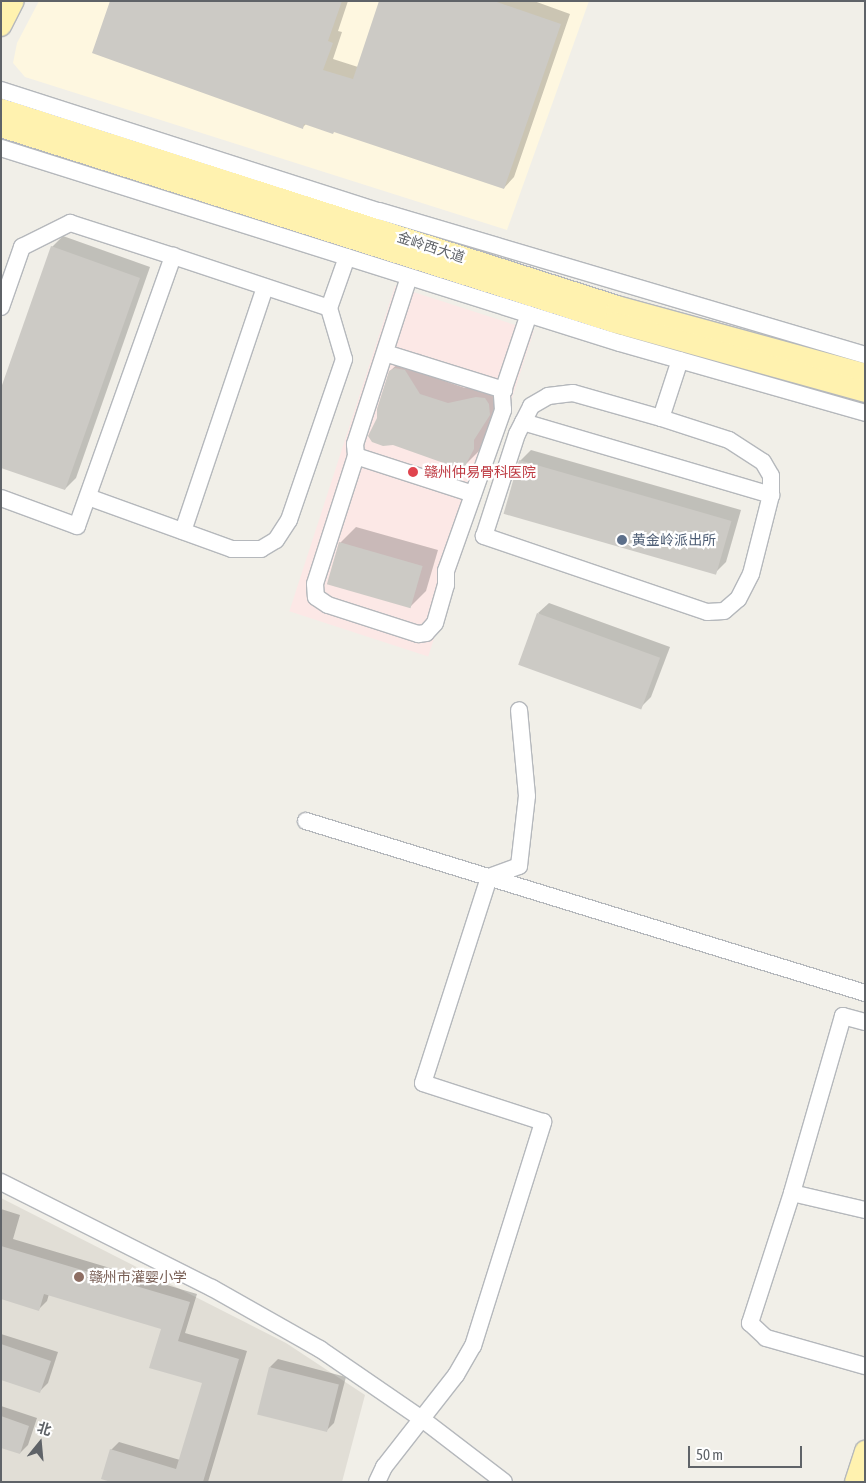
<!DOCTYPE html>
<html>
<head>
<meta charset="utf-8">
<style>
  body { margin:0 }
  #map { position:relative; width:866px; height:1483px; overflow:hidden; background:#f1efe8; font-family:"Asap Condensed","Noto Sans SC",sans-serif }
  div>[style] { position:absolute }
  .commercial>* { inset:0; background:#fef7e0 }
  .education>* { inset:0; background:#e1ded6 }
  .medical>* { inset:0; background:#fce8e6; transform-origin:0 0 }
  .shadow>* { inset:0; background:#0003 }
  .building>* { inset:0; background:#cccac5; transform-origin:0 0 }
  .roads { filter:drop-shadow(1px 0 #b5b8bc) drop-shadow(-1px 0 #b5b8bc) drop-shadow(0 1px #b5b8bc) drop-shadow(0 -1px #b5b8bc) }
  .minor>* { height:16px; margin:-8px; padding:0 8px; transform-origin:8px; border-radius:8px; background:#fff }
  .major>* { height:20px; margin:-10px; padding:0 10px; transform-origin:10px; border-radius:10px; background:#fff2af }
  .dots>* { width:14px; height:14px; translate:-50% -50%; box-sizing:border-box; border:2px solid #fff; border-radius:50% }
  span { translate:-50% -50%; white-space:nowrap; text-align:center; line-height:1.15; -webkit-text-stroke:4.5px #fff; paint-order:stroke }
  .street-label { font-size:14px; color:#5f6368 }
  .health-label { font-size:14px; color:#be3a42 }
  .left { translate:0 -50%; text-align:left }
  .service-label { font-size:14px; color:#4e5e75 }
  .education-label { font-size:14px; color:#785e54 }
  .frame { position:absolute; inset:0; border:2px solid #5f6368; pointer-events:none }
  .north { position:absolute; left:15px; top:1418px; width:50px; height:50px; -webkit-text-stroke:4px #fff; paint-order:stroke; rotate:17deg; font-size:14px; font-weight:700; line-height:20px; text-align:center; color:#5f6368 }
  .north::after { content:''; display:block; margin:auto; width:18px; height:22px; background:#5f6368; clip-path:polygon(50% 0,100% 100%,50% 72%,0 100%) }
  .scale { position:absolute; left:688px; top:1446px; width:114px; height:22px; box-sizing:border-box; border:2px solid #5f6368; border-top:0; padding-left:6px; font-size:15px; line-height:18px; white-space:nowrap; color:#5f6368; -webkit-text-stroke:4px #fff; paint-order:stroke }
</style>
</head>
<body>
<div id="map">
  <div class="commercial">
    <i style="clip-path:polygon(39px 1px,589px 1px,507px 230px,25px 77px,13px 63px,17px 43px)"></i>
  </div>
  <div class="education">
    <i style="clip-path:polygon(1px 1198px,286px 1343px,365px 1395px,342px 1482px,1px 1482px)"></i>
  </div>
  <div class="medical">
    <i style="left:395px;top:286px;width:146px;height:342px;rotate:18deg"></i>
  </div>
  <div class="shadow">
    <i style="clip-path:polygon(111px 1px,348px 1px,338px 31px,342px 32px,333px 59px,358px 67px,380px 1px,534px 1px,570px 14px,514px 177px,504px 188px,335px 131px,306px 124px,303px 127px)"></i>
    <i style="clip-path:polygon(63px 236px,150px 267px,76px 478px,65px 489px,52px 247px)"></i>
    <i style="clip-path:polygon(412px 353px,421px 354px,436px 378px,465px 388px,493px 381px,503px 404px,489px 423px,490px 432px,481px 449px,465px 465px,379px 418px,390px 371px,407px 355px)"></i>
    <i style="clip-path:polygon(531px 450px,741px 510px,726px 562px,715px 573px,520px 461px)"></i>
    <i style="clip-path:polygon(356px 527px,438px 550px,426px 591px,410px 607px,340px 543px)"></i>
    <i style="clip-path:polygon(549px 603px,670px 647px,651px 697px,640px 708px,538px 613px)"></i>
    <i style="clip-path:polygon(1px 1209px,20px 1215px,13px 1239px,197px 1294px,185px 1333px,247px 1351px,208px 1482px,115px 1482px,111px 1450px,119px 1442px,180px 1460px,204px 1382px,162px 1328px,49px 1294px,47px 1301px,39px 1309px,1px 1284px)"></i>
    <i style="clip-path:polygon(1px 1334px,58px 1352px,48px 1383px,40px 1391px,1px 1379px)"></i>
    <i style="clip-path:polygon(278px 1359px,346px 1377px,334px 1423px,326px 1431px,270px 1367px)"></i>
    <i style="clip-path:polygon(1px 1406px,37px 1418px,28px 1445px,20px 1453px,1px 1447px)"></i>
  </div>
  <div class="building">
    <i style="clip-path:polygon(110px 1px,342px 1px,328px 41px,333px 43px,323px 70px,353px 79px,379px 1px,494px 1px,561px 24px,504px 189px,334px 132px,333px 134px,304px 124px,303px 129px,92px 53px)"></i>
    <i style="clip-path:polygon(51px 246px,140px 278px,65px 490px,1px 468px,1px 388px)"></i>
    <i style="clip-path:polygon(395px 368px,405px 370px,420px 394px,448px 403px,476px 397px,485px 398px,489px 404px,490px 415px,474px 440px,474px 449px,465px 466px,452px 466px,393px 445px,383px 446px,372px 442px,368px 436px,377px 418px,377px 409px,389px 371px)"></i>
    <i style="left:519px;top:460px;width:221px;height:56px;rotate:16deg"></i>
    <i style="left:339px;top:542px;width:87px;height:44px;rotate:16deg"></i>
    <i style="left:537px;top:613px;width:131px;height:55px;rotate:20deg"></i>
    <i style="clip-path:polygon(1px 1246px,190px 1302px,178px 1341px,239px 1359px,203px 1482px,111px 1482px,101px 1479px,110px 1449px,176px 1469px,202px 1383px,149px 1368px,161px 1329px,44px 1294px,39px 1311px,1px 1299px)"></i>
    <i style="clip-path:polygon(1px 1344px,51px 1361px,40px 1393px,1px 1380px)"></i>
    <i style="left:269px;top:1367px;width:72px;height:49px;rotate:14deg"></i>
    <i style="clip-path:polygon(1px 1416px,29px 1426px,20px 1454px,1px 1448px)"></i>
  </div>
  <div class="roads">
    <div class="minor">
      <i style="left:1px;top:90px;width:397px;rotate:17.8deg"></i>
      <i style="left:379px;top:211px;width:507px;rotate:16.5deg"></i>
      <i style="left:1px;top:148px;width:649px;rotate:17.49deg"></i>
      <i style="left:620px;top:343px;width:255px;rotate:15.9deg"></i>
      <i style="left:409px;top:277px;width:176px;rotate:107.9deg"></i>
      <i style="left:355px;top:444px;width:12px;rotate:85deg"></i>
      <i style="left:356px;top:456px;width:134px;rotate:107.8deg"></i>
      <i style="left:315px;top:584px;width:13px;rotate:86deg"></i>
      <i style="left:316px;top:597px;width:14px;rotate:34deg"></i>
      <i style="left:328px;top:605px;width:95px;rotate:17.9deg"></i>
      <i style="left:418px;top:634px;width:8px;rotate:-7deg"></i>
      <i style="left:426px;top:633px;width:13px;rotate:-48deg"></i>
      <i style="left:435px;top:623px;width:40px;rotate:-74deg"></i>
      <i style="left:446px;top:585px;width:14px;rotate:-90deg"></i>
      <i style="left:446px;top:571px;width:171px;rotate:-70.5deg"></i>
      <i style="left:503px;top:410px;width:16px;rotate:-94deg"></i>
      <i style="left:502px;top:394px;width:84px;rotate:-71.4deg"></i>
      <i style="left:1px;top:307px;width:64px;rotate:-70.7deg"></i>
      <i style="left:22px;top:247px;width:54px;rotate:-26.6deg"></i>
      <i style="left:70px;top:223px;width:108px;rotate:17.8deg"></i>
      <i style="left:385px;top:353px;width:125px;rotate:17.3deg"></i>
      <i style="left:661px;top:418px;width:71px;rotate:17.9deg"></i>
      <i style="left:729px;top:440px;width:40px;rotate:32.9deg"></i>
      <i style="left:763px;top:462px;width:16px;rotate:60deg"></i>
      <i style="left:771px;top:476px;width:19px;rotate:90deg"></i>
      <i style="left:771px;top:495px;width:81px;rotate:104.2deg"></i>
      <i style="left:751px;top:574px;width:28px;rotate:117deg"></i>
      <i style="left:738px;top:599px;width:18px;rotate:139deg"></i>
      <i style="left:724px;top:611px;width:17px;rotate:177deg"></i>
      <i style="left:707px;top:612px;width:236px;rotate:-161.2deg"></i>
      <i style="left:484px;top:536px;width:107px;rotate:-72.1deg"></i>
      <i style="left:517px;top:434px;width:31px;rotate:-63deg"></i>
      <i style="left:531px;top:406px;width:20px;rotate:-30deg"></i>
      <i style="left:548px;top:396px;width:25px;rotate:-7deg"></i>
      <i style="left:573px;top:393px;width:91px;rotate:15.9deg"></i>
      <i style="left:661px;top:418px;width:61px;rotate:-71.9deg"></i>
      <i style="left:523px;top:422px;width:259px;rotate:16.4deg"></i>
      <i style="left:356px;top:456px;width:123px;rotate:18deg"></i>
      <i style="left:88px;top:497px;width:153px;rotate:19.9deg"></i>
      <i style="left:232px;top:549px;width:29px"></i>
      <i style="left:261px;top:549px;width:17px;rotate:-31deg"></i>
      <i style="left:276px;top:540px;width:24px;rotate:-57deg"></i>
      <i style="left:289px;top:520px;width:170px;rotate:-71.1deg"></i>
      <i style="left:344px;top:359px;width:53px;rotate:-106.4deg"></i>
      <i style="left:1px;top:498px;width:81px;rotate:20.2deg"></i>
      <i style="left:77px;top:526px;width:287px;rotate:-70.4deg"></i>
      <i style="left:173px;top:256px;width:164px;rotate:18.4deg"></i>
      <i style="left:329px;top:308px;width:54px;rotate:-70.6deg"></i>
      <i style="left:183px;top:531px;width:257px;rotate:-71.4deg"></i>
      <i style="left:306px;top:821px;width:585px;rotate:17.1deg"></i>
      <i style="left:865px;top:1022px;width:23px;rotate:-165deg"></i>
      <i style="left:843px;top:1016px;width:184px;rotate:106.1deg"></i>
      <i style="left:792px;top:1193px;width:137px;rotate:107.9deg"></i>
      <i style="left:750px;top:1323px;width:22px;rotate:43deg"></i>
      <i style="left:766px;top:1338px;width:103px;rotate:15.8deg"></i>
      <i style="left:1px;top:1182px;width:236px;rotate:26.7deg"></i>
      <i style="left:212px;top:1288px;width:124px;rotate:29.5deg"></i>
      <i style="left:320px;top:1349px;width:124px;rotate:34.5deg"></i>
      <i style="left:422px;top:1419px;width:103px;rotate:37.5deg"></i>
      <i style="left:792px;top:1193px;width:75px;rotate:13.1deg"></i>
      <i style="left:377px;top:1482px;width:17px;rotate:-65deg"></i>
      <i style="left:384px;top:1467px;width:117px;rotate:-52deg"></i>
      <i style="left:456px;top:1375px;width:34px;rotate:-60deg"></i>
      <i style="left:473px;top:1346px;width:235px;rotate:-72.6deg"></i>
      <i style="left:543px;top:1122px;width:126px;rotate:-162deg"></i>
      <i style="left:423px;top:1083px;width:216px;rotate:-72.2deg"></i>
      <i style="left:489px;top:877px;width:32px;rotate:-20deg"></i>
      <i style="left:519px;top:866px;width:70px;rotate:-83.5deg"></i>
      <i style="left:527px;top:796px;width:86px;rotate:-95.3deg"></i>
    </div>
    <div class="major">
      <i style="left:1px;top:26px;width:28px;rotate:-63deg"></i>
      <i style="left:1px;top:109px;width:647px;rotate:17.73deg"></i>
      <i style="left:617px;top:306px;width:257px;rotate:15.3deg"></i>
      <i style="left:1px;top:127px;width:642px;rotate:17.67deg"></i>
      <i style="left:613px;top:322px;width:262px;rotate:15.5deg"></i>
      <i style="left:855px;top:1482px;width:33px;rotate:-72deg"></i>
    </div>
  </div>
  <div class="dots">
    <i style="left:413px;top:472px;background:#e0444e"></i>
    <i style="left:622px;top:540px;background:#5c6f8a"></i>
    <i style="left:79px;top:1277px;background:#8d6e63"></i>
  </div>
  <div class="street-label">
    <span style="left:431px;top:247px;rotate:18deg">金岭西大道</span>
  </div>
  <div class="health-label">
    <span class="left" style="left:424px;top:472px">赣州仲易骨科医院</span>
  </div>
  <div class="service-label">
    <span class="left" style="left:632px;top:540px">黄金岭派出所</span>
  </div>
  <div class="education-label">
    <span class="left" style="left:89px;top:1277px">赣州市灌婴小学</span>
  </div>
  <div class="frame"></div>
  <div class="north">北</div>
  <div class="scale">50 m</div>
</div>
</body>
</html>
